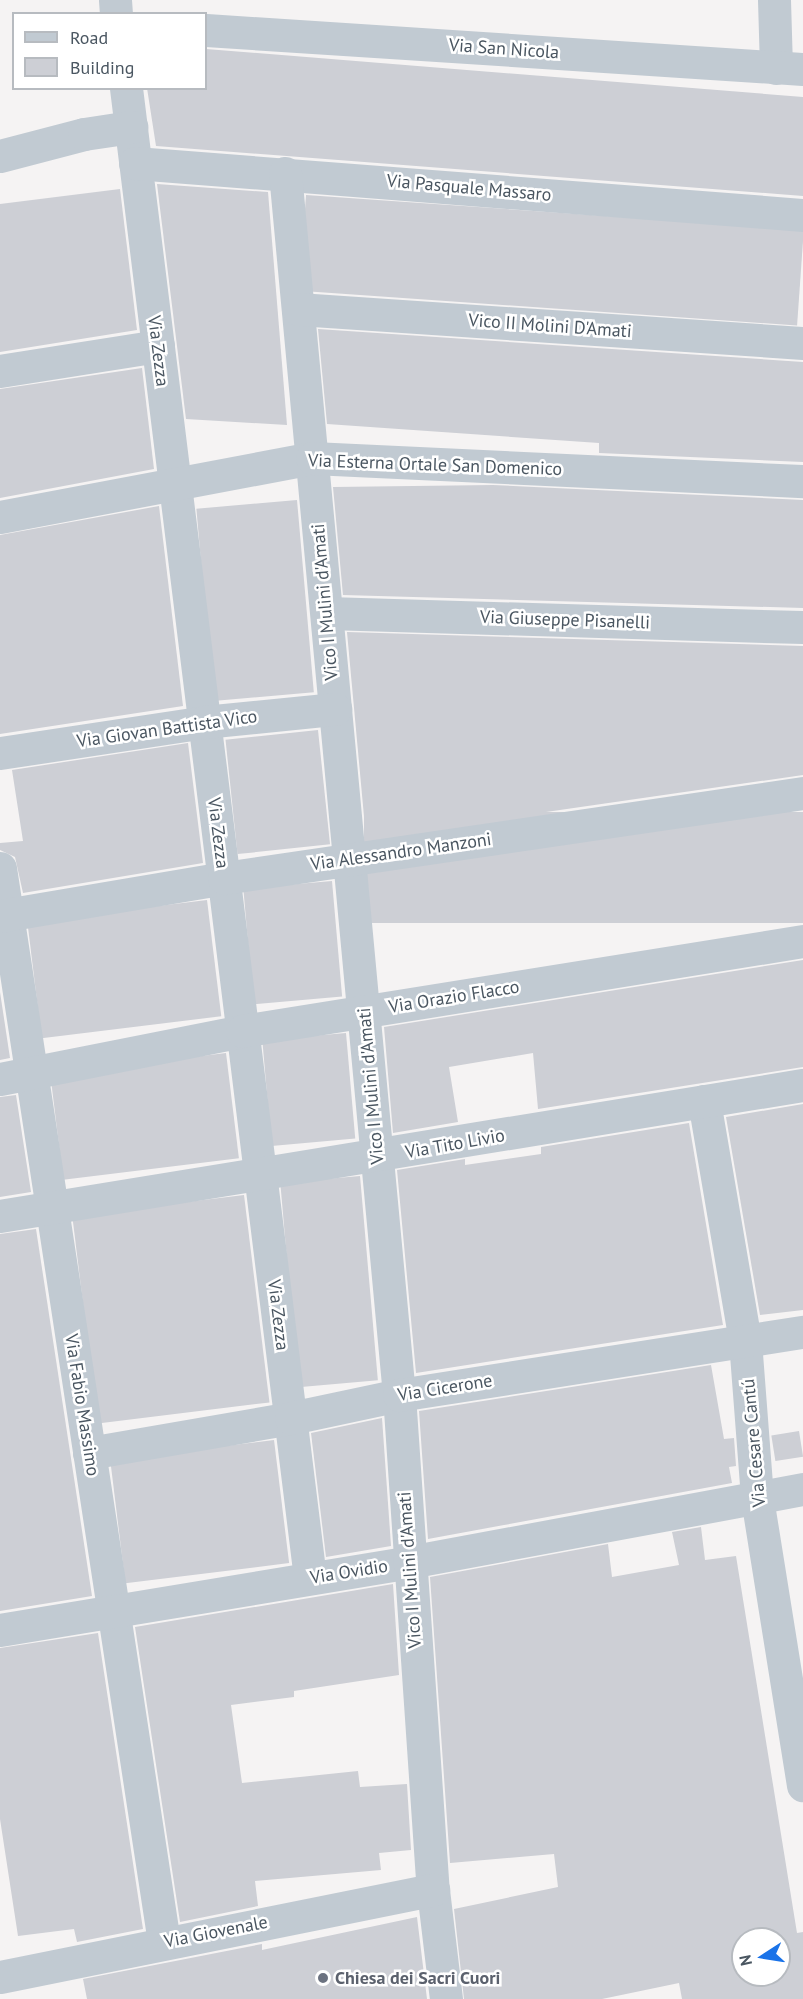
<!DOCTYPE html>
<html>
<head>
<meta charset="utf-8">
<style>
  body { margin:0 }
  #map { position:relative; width:803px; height:1999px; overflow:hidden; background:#f5f3f3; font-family:"PT Sans",sans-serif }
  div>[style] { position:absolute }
  .building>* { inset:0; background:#cdcfd5; transform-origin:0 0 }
  .street>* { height:33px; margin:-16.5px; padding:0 16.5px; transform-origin:16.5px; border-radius:16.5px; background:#c1cad2 }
  .dots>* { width:16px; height:16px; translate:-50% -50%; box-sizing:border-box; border:3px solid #fff; border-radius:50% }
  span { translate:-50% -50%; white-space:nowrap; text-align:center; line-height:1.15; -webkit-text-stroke:5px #fff; paint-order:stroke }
  .street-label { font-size:18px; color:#4a5661 }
  .worship-label { font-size:18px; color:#5b616d; font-weight:700 }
  .left { translate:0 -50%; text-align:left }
  .legend { position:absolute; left:12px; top:12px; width:195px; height:78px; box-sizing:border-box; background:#fff; border:2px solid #b7bbc0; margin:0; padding:8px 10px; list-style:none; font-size:18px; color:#4a5661 }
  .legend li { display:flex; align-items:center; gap:12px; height:30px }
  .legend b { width:30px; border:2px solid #b7bbc0 }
  .north { position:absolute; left:731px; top:1927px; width:60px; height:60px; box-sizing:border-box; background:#fff; border:2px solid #b7bbc0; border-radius:50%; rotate:258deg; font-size:16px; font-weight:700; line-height:24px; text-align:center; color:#4a5661 }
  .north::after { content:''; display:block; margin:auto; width:21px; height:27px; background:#1a73e8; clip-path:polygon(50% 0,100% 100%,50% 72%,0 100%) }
</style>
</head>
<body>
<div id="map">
  <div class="building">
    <i style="clip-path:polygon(206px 49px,803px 97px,803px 196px,156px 146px,147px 88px,206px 88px)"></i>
    <i style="clip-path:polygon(157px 184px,268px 192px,287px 425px,186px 419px)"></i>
    <i style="clip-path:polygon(120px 189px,137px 330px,0 352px,0 204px)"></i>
    <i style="left:306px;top:195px;width:499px;height:96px;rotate:4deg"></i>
    <i style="clip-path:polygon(318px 329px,803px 362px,803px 462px,599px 453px,599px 443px,327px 424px)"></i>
    <i style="clip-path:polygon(142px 368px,154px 469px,0 498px,0 389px)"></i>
    <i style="clip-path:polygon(493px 485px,803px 500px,803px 608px,343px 595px,333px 487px)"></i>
    <i style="left:297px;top:500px;width:193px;height:101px;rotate:85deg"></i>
    <i style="clip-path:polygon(159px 506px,183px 706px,0 734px,0 535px)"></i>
    <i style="clip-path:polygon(347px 632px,803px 646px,803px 775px,366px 838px)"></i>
    <i style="left:318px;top:730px;width:115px;height:93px;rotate:84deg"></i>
    <i style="clip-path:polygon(188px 743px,203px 863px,23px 893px,15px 857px,0 850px,0 843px,23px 841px,12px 770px)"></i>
    <i style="left:803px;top:812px;width:111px;height:439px;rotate:90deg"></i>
    <i style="left:332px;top:881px;width:116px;height:89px;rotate:85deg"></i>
    <i style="left:207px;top:900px;width:117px;height:181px;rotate:83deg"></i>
    <i style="clip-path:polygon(803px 960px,803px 1067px,538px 1109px,533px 1053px,449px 1067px,458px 1122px,393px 1133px,384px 1027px)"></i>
    <i style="clip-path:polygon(0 992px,10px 1058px,0 1060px)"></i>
    <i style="left:346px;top:1033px;width:106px;height:84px;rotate:85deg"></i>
    <i style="left:226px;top:1053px;width:106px;height:177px;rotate:83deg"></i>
    <i style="clip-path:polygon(16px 1095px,31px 1192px,0 1197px,0 1097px)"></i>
    <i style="clip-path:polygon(803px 1104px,803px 1310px,760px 1315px,726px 1117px)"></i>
    <i style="clip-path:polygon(689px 1123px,723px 1325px,416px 1373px,397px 1170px,465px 1159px,465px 1165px,541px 1154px,541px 1147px)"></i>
    <i style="left:360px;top:1176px;width:205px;height:80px;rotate:85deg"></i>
    <i style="left:244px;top:1195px;width:209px;height:173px;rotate:83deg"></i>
    <i style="clip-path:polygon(36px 1229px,92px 1596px,0 1611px,0 1234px)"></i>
    <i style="clip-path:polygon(711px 1365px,724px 1439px,734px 1438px,736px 1466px,729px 1467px,732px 1483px,428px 1539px,419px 1411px)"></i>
    <i style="clip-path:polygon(382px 1418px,391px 1546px,326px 1557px,311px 1433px)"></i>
    <i style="left:799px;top:1431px;width:26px;height:28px;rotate:81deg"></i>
    <i style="left:274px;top:1440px;width:124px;height:165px;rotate:83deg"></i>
    <i style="clip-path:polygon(evenodd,701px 1527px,705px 1560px,736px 1556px,797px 1933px,803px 1932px,803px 1999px,682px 1999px,679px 1983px,602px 1999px,464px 1999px,454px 1909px,558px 1887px,554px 1854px,450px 1863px,430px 1577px,608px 1544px,612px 1577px,679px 1565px,672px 1532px,701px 1527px,743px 1939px,779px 1939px,779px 1975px,743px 1975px,743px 1939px)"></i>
    <i style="clip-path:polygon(393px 1584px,399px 1675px,294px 1691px,294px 1697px,231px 1705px,242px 1783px,358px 1771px,360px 1787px,407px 1784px,411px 1850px,379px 1853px,381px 1870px,255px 1881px,258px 1906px,180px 1922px,135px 1627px)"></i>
    <i style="clip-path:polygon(98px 1633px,143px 1929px,77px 1942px,74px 1929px,18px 1936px,0 1819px,0 1648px)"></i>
    <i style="clip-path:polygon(417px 1917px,427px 1999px,87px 1999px,83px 1979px,262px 1944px,262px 1950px)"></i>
  </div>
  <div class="street">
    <i style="left:115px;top:0;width:14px;rotate:86deg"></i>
    <i style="left:774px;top:0;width:68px;rotate:88.3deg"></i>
    <i style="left:206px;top:30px;width:598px;rotate:3.74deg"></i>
    <i style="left:126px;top:88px;width:1501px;rotate:82.96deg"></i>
    <i style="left:0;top:156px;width:87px;rotate:-14.7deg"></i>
    <i style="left:84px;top:134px;width:48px;rotate:-8.5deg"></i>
    <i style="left:135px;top:163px;width:670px;rotate:4.45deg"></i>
    <i style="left:285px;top:173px;width:1227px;rotate:84.67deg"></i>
    <i style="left:399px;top:1395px;width:496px;rotate:86.1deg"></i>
    <i style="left:433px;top:1890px;width:110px;rotate:83.2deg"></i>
    <i style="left:298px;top:309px;width:506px;rotate:3.85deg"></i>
    <i style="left:0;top:371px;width:160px;rotate:-9deg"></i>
    <i style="left:0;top:517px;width:318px;rotate:-10.7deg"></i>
    <i style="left:312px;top:458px;width:492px;rotate:2.7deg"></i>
    <i style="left:327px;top:613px;width:476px;rotate:1.7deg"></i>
    <i style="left:0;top:753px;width:206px;rotate:-8.6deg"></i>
    <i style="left:204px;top:722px;width:132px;rotate:-5.7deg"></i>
    <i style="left:0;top:868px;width:1086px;rotate:81.32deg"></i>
    <i style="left:0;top:916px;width:227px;rotate:-9.6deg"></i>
    <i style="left:224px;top:878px;width:585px;rotate:-8.35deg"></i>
    <i style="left:0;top:1079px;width:247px;rotate:-11.2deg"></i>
    <i style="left:242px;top:1031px;width:568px;rotate:-9.11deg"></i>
    <i style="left:704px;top:1101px;width:243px;rotate:80.3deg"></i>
    <i style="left:745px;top:1341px;width:157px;rotate:85.6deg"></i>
    <i style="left:757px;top:1498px;width:291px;rotate:80.9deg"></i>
    <i style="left:0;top:1216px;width:814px;rotate:-9.27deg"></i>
    <i style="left:89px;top:1453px;width:205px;rotate:-9.8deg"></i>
    <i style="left:291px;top:1418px;width:110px;rotate:-12deg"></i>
    <i style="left:399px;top:1395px;width:409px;rotate:-8.9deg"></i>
    <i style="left:0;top:1630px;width:415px;rotate:-9.4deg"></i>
    <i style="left:409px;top:1562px;width:401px;rotate:-10.5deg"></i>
    <i style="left:0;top:1977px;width:442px;rotate:-11.4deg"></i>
  </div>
  <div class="dots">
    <i style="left:323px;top:1978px;background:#6b7280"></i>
  </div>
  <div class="street-label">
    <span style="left:504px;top:49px;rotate:4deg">Via San Nicola</span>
    <span style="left:469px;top:188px;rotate:5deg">Via Pasquale Massaro</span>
    <span style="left:550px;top:326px;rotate:4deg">Vico II Molini D'Amati</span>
    <span style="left:158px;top:351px;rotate:83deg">Via Zezza</span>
    <span style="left:435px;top:465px;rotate:2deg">Via Esterna Ortale San Domenico</span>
    <span style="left:325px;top:602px;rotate:-95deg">Vico I Mulini d'Amati</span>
    <span style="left:565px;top:620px;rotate:2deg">Via Giuseppe Pisanelli</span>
    <span style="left:167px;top:729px;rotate:-8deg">Via Giovan Battista Vico</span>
    <span style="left:218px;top:833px;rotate:83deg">Via Zezza</span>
    <span style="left:401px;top:852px;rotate:-8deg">Via Alessandro Manzoni</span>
    <span style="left:454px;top:997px;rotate:-9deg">Via Orazio Flacco</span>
    <span style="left:371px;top:1086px;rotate:-95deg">Vico I Mulini d'Amati</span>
    <span style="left:455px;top:1144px;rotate:-10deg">Via Tito Livio</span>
    <span style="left:278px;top:1315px;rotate:83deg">Via Zezza</span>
    <span style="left:445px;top:1388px;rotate:-9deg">Via Cicerone</span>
    <span style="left:82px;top:1405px;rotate:81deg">Via Fabio Massimo</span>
    <span style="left:754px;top:1443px;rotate:-95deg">Via Cesare Cantú</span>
    <span style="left:410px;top:1570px;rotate:-94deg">Vico I Mulini d'Amati</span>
    <span style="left:349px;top:1572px;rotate:-9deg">Via Ovidio</span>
    <span style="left:216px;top:1932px;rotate:-11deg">Via Giovenale</span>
  </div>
  <div class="worship-label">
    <span class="left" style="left:335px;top:1978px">Chiesa dei Sacri Cuori</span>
  </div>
  <ul class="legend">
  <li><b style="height:8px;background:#c1cad2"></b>Road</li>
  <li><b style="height:16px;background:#cdcfd5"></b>Building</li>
  </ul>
  <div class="north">N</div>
</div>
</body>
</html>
